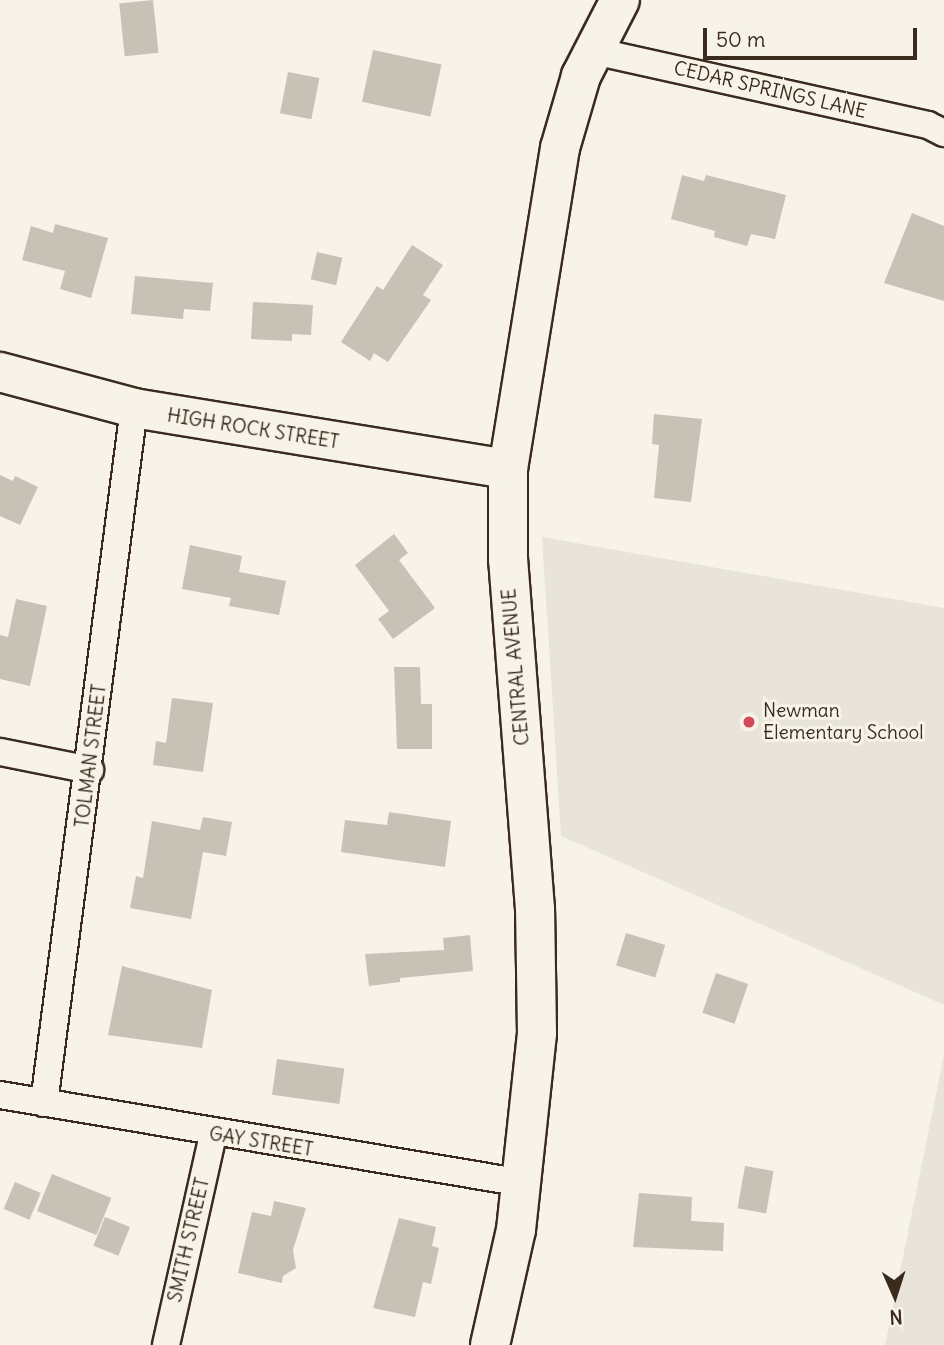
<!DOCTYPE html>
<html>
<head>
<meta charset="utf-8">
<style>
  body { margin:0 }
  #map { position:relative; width:944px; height:1345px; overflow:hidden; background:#f7f3e8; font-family:Delius,sans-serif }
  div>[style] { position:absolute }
  .built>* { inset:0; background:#e9e4d9 }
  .building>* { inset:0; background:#c8c1b6; transform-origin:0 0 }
  .roads { filter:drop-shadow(2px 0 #3b2a1e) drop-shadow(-2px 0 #3b2a1e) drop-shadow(0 2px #3b2a1e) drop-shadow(0 -2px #3b2a1e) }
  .street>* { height:26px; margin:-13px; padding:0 13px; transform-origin:13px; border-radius:13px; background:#f7f3e8 }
  .secondary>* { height:38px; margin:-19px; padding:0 19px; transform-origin:19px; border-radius:19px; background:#f7f3e8 }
  .dots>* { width:19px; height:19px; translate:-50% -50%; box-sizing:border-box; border:4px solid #f7f3e8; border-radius:50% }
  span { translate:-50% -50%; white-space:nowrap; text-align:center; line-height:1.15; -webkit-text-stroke:6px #f7f3e8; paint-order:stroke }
  .street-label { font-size:19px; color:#3b2a1e }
  .poi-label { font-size:19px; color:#3b2a1e }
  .left { translate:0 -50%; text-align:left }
  .north { position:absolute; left:860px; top:1261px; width:70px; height:70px; -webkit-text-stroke:5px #f7f3e8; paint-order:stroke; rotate:177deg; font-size:19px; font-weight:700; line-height:28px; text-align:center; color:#3b2a1e }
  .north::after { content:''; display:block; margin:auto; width:24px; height:32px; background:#3b2a1e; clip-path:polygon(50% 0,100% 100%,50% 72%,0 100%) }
  .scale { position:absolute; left:703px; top:28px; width:214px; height:32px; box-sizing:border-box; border:4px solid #3b2a1e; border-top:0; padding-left:9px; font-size:21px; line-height:24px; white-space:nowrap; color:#3b2a1e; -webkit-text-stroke:5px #f7f3e8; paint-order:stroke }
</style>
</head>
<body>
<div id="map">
  <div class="built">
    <i style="clip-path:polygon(542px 537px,944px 608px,944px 1005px,561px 836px)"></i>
    <i style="clip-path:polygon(944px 1055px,944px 1345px,885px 1345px)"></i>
  </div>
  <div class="building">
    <i style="left:153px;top:0;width:53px;height:34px;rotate:84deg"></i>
    <i style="left:373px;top:50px;width:70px;height:53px;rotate:12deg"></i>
    <i style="left:288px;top:72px;width:32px;height:42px;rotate:11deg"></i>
    <i style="clip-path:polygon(682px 175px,704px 181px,706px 175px,786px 195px,775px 239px,751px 234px,747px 246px,714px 237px,715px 231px,671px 219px)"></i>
    <i style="clip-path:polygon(912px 213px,944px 226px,944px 301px,884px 283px)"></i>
    <i style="clip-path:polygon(55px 224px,108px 238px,91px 298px,60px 289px,65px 271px,22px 260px,31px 226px,53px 233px)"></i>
    <i style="clip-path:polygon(412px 245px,443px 265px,423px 295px,431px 300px,388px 362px,374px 353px,370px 361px,341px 342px,377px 286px,383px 290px)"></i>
    <i style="left:317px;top:252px;width:26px;height:28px;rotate:13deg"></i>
    <i style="clip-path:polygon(135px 276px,213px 283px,210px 311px,184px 309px,183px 319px,131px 314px)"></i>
    <i style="clip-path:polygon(253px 302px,313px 305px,311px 335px,292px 334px,292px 341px,251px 339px)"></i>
    <i style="clip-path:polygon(654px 414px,702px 419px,691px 502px,654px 498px,659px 445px,652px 444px)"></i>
    <i style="clip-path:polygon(0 475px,13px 481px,15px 476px,38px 487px,20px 525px,0 516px)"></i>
    <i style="clip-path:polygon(394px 534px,408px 553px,399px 560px,435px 608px,393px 639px,378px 619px,389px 611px,355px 565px)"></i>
    <i style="clip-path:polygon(190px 545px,242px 556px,239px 572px,286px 581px,279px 615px,229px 606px,231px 598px,182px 589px)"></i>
    <i style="clip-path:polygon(16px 599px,47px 606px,30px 686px,0 679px,0 635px,8px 637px)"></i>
    <i style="clip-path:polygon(394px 667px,420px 667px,421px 704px,432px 704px,432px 749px,397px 749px)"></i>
    <i style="clip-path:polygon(172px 698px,213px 703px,203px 772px,153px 765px,156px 741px,166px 743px)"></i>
    <i style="clip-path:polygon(389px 812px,451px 821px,445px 867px,341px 852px,345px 820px,387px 825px)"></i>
    <i style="clip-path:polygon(203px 817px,232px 822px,226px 856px,203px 852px,191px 919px,130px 908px,136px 876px,143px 878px,152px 821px,200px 830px)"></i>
    <i style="left:626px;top:933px;width:41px;height:34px;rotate:17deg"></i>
    <i style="clip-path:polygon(470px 935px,473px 971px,400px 978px,400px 982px,369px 986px,365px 954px,444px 950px,443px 938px)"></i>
    <i style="clip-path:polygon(122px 966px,212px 990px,202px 1048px,108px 1035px)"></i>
    <i style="left:716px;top:973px;width:34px;height:42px;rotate:19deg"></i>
    <i style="left:277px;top:1059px;width:68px;height:36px;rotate:8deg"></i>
    <i style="left:745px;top:1166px;width:29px;height:43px;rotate:10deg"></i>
    <i style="left:52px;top:1174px;width:64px;height:40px;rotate:22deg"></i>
    <i style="left:15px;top:1182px;width:28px;height:29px;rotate:23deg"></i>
    <i style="clip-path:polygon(639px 1193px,692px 1197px,691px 1221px,724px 1223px,723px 1251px,633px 1247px)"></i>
    <i style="clip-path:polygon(274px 1201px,306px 1208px,293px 1250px,296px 1268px,283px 1276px,282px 1283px,238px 1273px,252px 1212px,271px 1216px)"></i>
    <i style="left:105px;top:1217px;width:27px;height:31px;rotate:22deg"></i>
    <i style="clip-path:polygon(399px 1218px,436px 1227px,432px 1246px,439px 1248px,431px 1284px,423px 1282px,415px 1317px,373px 1308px)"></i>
  </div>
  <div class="roads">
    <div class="street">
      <i style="left:594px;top:51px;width:342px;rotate:12.5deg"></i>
      <i style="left:928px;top:125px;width:18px;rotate:27deg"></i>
      <i style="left:0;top:752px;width:92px;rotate:11.3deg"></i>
      <i style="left:0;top:1095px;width:530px;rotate:9.55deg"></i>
      <i style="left:44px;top:1103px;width:701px;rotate:-82.62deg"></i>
      <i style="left:166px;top:1345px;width:216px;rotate:-77.4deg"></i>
    </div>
    <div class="secondary">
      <i style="left:0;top:372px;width:139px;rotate:15deg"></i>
      <i style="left:134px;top:408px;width:379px;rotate:9.3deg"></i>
      <i style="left:490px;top:1345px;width:118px;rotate:-77.3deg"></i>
      <i style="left:516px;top:1230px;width:198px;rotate:-83.9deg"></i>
      <i style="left:537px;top:1033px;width:124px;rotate:-90.9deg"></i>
      <i style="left:535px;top:909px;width:350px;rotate:-94.4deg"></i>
      <i style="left:508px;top:560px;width:91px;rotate:-90deg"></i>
      <i style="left:508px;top:469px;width:325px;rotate:-80.8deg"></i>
      <i style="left:560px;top:148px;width:75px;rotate:-73.7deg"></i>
      <i style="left:581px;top:76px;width:85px;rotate:-62.8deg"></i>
    </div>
  </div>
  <div class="dots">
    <i style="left:749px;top:722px;background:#d1495b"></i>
  </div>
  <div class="street-label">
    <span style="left:770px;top:90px;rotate:13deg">CEDAR SPRINGS LANE</span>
    <span style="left:253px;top:429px;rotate:9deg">HIGH ROCK STREET</span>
    <span style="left:516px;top:667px;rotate:-95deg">CENTRAL AVENUE</span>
    <span style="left:91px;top:756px;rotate:-83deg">TOLMAN STREET</span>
    <span style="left:261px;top:1142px;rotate:9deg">GAY STREET</span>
    <span style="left:189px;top:1240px;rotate:-77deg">SMITH STREET</span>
  </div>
  <div class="poi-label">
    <span class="left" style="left:763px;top:722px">Newman<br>Elementary School</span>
  </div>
  <div class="north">N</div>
  <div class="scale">50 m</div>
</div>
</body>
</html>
